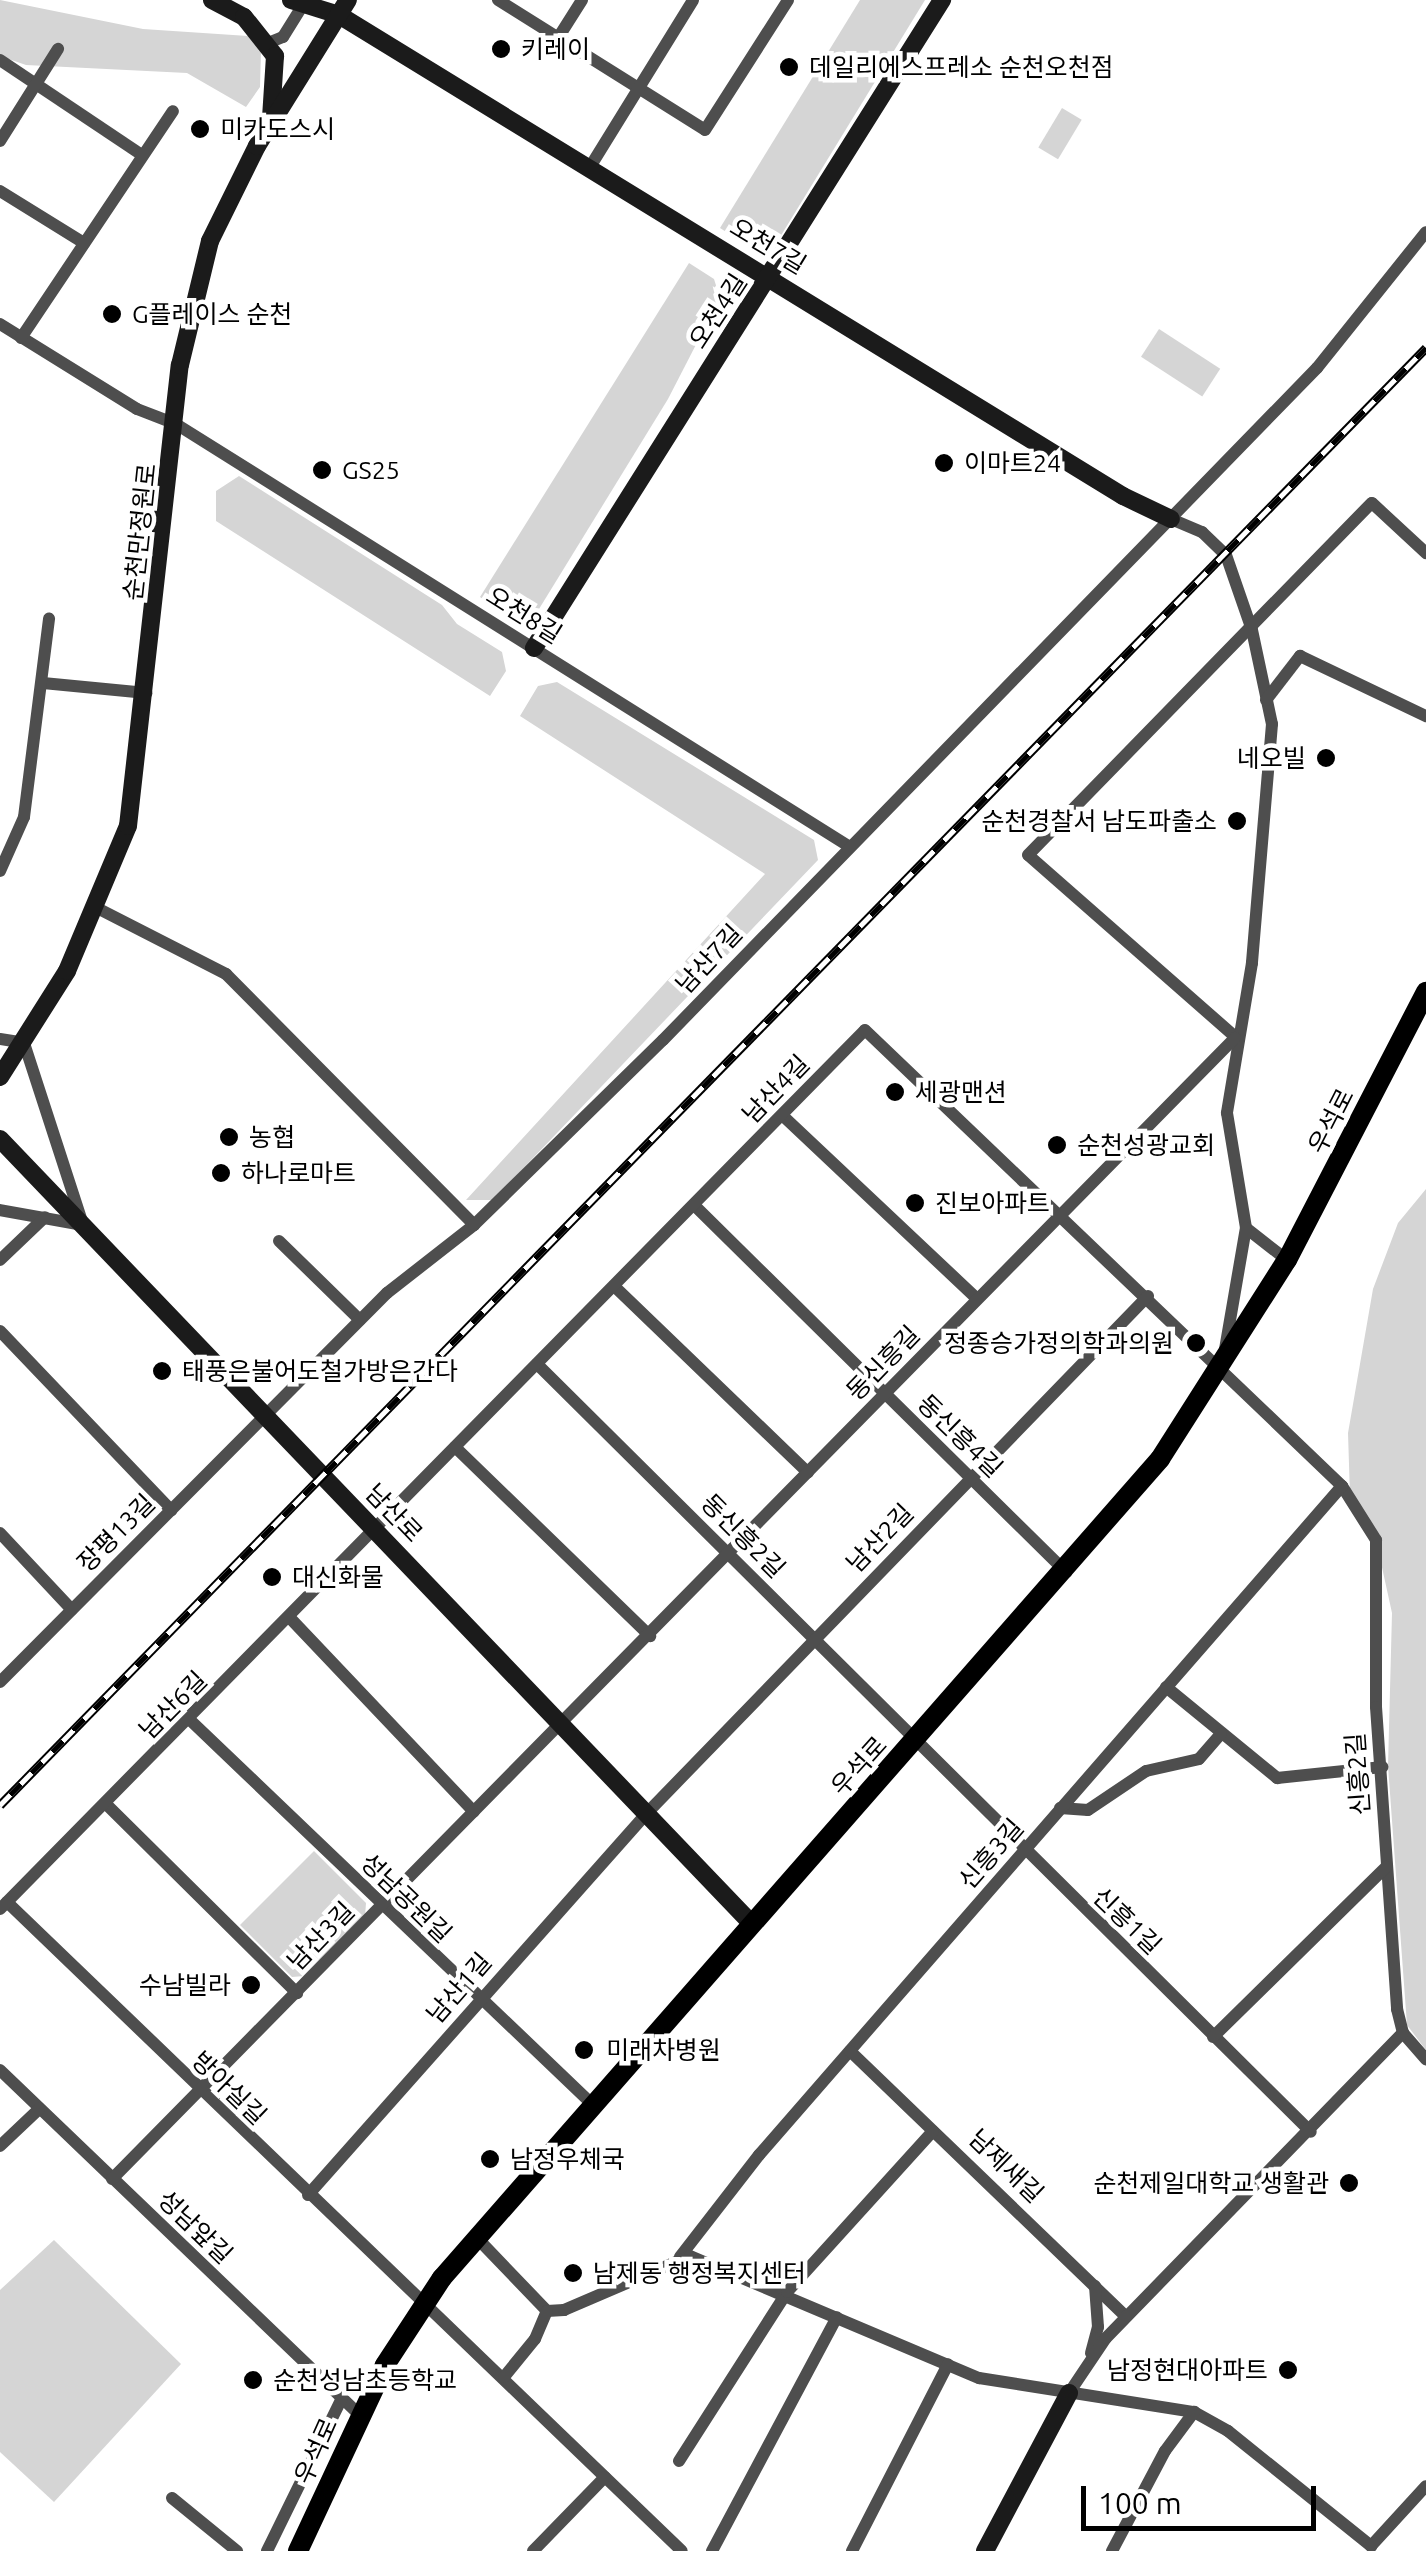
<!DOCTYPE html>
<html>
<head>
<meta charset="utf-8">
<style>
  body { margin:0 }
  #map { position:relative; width:1426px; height:2551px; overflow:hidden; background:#fff; font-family:Ubuntu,"Noto Sans KR",sans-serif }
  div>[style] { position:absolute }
  .green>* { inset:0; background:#d5d5d5; transform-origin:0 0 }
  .street>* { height:12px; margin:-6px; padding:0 6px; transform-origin:6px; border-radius:6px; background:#4e4e4e }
  .secondary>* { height:18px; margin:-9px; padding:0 9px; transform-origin:9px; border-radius:9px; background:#1b1b1b }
  .primary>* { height:20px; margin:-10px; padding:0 10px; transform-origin:10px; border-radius:10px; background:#000 }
  .rail>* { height:9px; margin-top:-4.5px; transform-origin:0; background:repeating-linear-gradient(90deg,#fff 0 15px,#000 0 30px); box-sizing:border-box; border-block:2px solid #000 }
  .dots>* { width:28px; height:28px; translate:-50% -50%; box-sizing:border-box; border:5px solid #fff; border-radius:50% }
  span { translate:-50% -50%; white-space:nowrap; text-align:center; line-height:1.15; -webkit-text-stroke:9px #fff; paint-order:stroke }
  .poi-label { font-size:25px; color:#000 }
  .left { translate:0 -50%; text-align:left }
  .right { translate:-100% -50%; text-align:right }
  .street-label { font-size:25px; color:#000 }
  .scale { position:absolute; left:1081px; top:2486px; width:235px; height:45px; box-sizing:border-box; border:5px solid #000; border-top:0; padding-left:12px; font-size:30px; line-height:35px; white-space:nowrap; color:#000; -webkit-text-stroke:8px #fff; paint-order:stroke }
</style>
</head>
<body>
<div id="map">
  <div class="green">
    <i style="clip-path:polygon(0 0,143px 29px,248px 36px,261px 51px,260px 87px,246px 107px,187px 73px,26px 65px,0 56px)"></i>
    <i style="clip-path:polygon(860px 0,925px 0,777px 242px,751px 248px,720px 228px)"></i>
    <i style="left:1062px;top:108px;width:23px;height:46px;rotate:31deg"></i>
    <i style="clip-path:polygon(689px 263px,714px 279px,720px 298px,668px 399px,539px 609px,518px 616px,498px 609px,480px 597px)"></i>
    <i style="left:1159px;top:329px;width:73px;height:33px;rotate:33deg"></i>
    <i style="clip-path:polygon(239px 476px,442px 605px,457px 624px,502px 652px,506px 671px,490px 696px,216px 521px,216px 491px)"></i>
    <i style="clip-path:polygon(557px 682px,814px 840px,818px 860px,493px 1200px,466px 1200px,765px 874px,520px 716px,538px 686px)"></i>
    <i style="clip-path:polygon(1426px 1189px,1426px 2050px,1407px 2025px,1388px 1766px,1392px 1613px,1376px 1540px,1350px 1496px,1348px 1433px,1373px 1289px,1398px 1223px)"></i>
    <i style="clip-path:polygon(314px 1851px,366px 1903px,365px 1916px,304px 1976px,292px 1977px,240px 1925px)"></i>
    <i style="clip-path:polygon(54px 2240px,181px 2364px,54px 2502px,0 2452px,0 2290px)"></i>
  </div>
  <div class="street">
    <i style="left:498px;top:0;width:244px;rotate:32.1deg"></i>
    <i style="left:705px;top:130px;width:154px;rotate:-57.4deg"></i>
    <i style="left:558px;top:38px;width:45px;rotate:-57.7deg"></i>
    <i style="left:268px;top:43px;width:16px;rotate:-22deg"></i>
    <i style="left:283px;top:37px;width:44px;rotate:-58.1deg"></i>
    <i style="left:0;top:60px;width:171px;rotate:33.8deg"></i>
    <i style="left:0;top:141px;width:109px;rotate:-57.8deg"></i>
    <i style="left:590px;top:167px;width:196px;rotate:-58.3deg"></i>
    <i style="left:0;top:191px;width:99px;rotate:31.8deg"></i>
    <i style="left:0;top:324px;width:161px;rotate:31.8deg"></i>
    <i style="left:137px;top:409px;width:42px;rotate:21deg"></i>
    <i style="left:176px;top:424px;width:792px;rotate:32.11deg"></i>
    <i style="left:21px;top:338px;width:273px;rotate:-56.2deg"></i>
    <i style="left:1171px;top:519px;width:34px;rotate:23deg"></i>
    <i style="left:1202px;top:532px;width:33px;rotate:44deg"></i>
    <i style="left:1226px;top:555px;width:79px;rotate:70.9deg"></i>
    <i style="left:1252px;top:630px;width:96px;rotate:78deg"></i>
    <i style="left:1272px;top:724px;width:240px;rotate:94.8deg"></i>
    <i style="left:1252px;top:963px;width:152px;rotate:99.5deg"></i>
    <i style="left:1227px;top:1113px;width:117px;rotate:80.6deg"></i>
    <i style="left:1246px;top:1228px;width:52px;rotate:38deg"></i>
    <i style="left:43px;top:683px;width:104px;rotate:5.5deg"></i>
    <i style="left:1266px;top:700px;width:56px;rotate:-52.3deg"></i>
    <i style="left:1300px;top:656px;width:140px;rotate:25.5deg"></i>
    <i style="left:0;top:871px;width:59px;rotate:-66deg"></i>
    <i style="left:24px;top:817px;width:200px;rotate:-82.8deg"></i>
    <i style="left:99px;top:909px;width:143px;rotate:27.1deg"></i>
    <i style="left:226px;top:974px;width:353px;rotate:45.3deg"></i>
    <i style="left:1232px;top:1034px;width:271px;rotate:-138.7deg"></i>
    <i style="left:1028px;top:855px;width:492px;rotate:-45.7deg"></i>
    <i style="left:1372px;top:503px;width:74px;rotate:42.8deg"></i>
    <i style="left:0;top:1039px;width:24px;rotate:9deg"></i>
    <i style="left:24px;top:1043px;width:191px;rotate:72deg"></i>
    <i style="left:83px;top:1225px;width:84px;rotate:-169.8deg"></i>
    <i style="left:782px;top:1115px;width:267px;rotate:43.3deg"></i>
    <i style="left:694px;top:1205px;width:523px;rotate:44.61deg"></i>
    <i style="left:279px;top:1241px;width:113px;rotate:44.3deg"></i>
    <i style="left:0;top:1260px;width:62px;rotate:-43.7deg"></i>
    <i style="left:614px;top:1286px;width:269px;rotate:43.9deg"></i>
    <i style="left:0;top:1331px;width:248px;rotate:46.3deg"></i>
    <i style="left:1224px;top:1355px;width:129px;rotate:-80.2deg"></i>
    <i style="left:537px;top:1364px;width:1090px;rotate:44.78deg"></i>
    <i style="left:455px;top:1447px;width:272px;rotate:44.1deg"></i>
    <i style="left:1342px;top:1486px;width:64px;rotate:57.8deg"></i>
    <i style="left:1376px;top:1540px;width:167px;rotate:90deg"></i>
    <i style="left:1376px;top:1707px;width:303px;rotate:86deg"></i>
    <i style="left:1397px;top:2009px;width:25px;rotate:76deg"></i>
    <i style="left:1403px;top:2033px;width:35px;rotate:49deg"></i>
    <i style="left:0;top:1533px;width:105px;rotate:46.9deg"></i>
    <i style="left:290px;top:1618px;width:267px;rotate:46.5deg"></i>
    <i style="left:0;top:1682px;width:549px;rotate:-45.15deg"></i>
    <i style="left:387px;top:1293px;width:110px;rotate:-38deg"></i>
    <i style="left:474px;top:1225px;width:264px;rotate:-44.4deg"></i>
    <i style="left:663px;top:1040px;width:938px;rotate:-45.78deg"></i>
    <i style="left:1317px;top:368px;width:174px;rotate:-51.3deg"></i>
    <i style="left:1166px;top:1687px;width:144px;rotate:39.3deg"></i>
    <i style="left:1277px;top:1778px;width:106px;rotate:-6deg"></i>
    <i style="left:190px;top:1720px;width:557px;rotate:43.69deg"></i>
    <i style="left:106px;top:1804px;width:269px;rotate:44.7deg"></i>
    <i style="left:1060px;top:1808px;width:28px;rotate:4deg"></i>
    <i style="left:1088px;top:1810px;width:70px;rotate:-33.9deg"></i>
    <i style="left:1146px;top:1771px;width:54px;rotate:-12.8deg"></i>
    <i style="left:1199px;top:1759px;width:33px;rotate:-49deg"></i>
    <i style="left:7px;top:1902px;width:936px;rotate:43.88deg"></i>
    <i style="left:0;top:1909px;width:1233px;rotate:-45.46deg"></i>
    <i style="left:865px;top:1030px;width:660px;rotate:43.71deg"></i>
    <i style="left:1342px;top:1486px;width:887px;rotate:131.07deg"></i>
    <i style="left:759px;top:2155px;width:129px;rotate:127.8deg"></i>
    <i style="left:1213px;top:2037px;width:243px;rotate:-44.5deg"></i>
    <i style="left:850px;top:2051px;width:383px;rotate:43.9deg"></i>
    <i style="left:0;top:2070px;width:499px;rotate:43.8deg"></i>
    <i style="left:0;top:2146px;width:54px;rotate:-43.5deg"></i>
    <i style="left:112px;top:2179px;width:1601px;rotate:-45.46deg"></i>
    <i style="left:308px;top:2195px;width:511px;rotate:-48.41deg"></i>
    <i style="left:647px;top:1813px;width:720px;rotate:-45.9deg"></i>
    <i style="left:477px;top:2238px;width:101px;rotate:46.2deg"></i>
    <i style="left:547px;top:2311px;width:17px;rotate:-3deg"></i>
    <i style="left:564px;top:2310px;width:137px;rotate:-23.2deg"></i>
    <i style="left:690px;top:2256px;width:314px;rotate:22.9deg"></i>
    <i style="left:979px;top:2378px;width:218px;rotate:9deg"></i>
    <i style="left:1194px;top:2412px;width:39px;rotate:29deg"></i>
    <i style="left:1228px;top:2431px;width:184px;rotate:38.8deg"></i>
    <i style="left:1371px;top:2546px;width:81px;rotate:-47.5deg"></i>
    <i style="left:1091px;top:2353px;width:27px;rotate:-75deg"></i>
    <i style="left:1098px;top:2327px;width:41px;rotate:-94.2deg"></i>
    <i style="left:504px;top:2377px;width:49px;rotate:-50.8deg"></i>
    <i style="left:535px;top:2339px;width:30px;rotate:-67deg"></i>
    <i style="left:1069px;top:2393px;width:66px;rotate:-56.1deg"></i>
    <i style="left:1106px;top:2338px;width:426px;rotate:-45.8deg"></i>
    <i style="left:679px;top:2461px;width:201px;rotate:-57.4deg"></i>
    <i style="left:787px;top:2292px;width:217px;rotate:-47.8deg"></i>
    <i style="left:172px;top:2498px;width:84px;rotate:39.2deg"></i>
    <i style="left:267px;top:2551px;width:170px;rotate:-63.9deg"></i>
    <i style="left:533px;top:2551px;width:103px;rotate:-45.8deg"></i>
    <i style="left:712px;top:2551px;width:265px;rotate:-61.9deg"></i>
    <i style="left:852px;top:2551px;width:210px;rotate:-62.8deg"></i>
    <i style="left:1112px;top:2551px;width:113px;rotate:-62.1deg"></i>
    <i style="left:1165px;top:2451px;width:49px;rotate:-53.4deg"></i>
  </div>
  <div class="secondary">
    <i style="left:212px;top:0;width:36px;rotate:28deg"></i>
    <i style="left:244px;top:17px;width:50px;rotate:51.5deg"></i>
    <i style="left:275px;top:56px;width:62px;rotate:93.7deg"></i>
    <i style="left:291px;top:0;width:50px;rotate:17.4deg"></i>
    <i style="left:339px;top:15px;width:920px;rotate:31.53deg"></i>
    <i style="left:1123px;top:496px;width:53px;rotate:25.6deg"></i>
    <i style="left:534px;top:648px;width:766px;rotate:-57.8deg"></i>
    <i style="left:0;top:1077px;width:125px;rotate:-57.7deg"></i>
    <i style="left:67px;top:971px;width:157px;rotate:-67.2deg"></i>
    <i style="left:128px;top:826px;width:464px;rotate:-83.6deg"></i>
    <i style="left:180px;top:365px;width:128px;rotate:-76.4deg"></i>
    <i style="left:210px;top:241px;width:106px;rotate:-63.7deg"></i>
    <i style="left:257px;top:146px;width:172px;rotate:-58.1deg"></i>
    <i style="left:0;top:1139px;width:1086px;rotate:46.23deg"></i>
    <i style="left:985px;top:2551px;width:179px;rotate:-62deg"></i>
  </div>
  <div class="primary">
    <i style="left:298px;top:2551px;width:205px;rotate:-64.9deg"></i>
    <i style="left:385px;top:2365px;width:104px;rotate:-56.8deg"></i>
    <i style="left:442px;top:2278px;width:1089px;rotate:-48.76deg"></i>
    <i style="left:1160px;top:1459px;width:236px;rotate:-57.5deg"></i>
    <i style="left:1287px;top:1260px;width:302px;rotate:-62.6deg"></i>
  </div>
  <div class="rail">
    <i style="left:0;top:1805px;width:2039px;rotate:-45.62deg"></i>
  </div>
  <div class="dots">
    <i style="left:501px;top:49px;background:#000"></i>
    <i style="left:789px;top:67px;background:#000"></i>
    <i style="left:200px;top:129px;background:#000"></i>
    <i style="left:112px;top:314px;background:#000"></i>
    <i style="left:944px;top:463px;background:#000"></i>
    <i style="left:322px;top:470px;background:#000"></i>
    <i style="left:1326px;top:758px;background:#000"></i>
    <i style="left:1237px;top:821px;background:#000"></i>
    <i style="left:895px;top:1092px;background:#000"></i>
    <i style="left:229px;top:1137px;background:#000"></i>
    <i style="left:1057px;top:1145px;background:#000"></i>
    <i style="left:221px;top:1173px;background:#000"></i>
    <i style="left:915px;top:1203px;background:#000"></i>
    <i style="left:1196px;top:1343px;background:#000"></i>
    <i style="left:162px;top:1371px;background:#000"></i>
    <i style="left:272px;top:1577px;background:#000"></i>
    <i style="left:251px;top:1985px;background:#000"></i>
    <i style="left:584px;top:2050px;background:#000"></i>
    <i style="left:490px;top:2159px;background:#000"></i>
    <i style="left:1349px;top:2183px;background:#000"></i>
    <i style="left:573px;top:2273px;background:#000"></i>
    <i style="left:1288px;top:2370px;background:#000"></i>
    <i style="left:253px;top:2380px;background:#000"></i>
  </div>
  <div class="poi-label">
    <span class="left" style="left:521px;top:49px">키레이</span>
    <span class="left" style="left:809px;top:67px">데일리에스프레소 순천오천점</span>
    <span class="left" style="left:220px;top:129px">미카도스시</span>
    <span class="left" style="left:132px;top:314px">G플레이스 순천</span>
    <span class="left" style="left:964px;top:463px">이마트24</span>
    <span class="left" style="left:342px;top:470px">GS25</span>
    <span class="right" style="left:1306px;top:758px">네오빌</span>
    <span class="right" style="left:1217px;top:821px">순천경찰서 남도파출소</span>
    <span class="left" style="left:915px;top:1092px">세광맨션</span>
    <span class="left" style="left:249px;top:1137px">농협</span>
    <span class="left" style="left:1077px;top:1145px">순천성광교회</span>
    <span class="left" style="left:241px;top:1173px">하나로마트</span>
    <span class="left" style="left:935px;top:1203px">진보아파트</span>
    <span class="right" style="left:1174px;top:1343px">정종승가정의학과의원</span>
    <span class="left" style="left:182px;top:1371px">태풍은불어도철가방은간다</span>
    <span class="left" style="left:292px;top:1577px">대신화물</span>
    <span class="right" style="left:231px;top:1985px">수남빌라</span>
    <span class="left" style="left:606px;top:2050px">미래차병원</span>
    <span class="left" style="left:510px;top:2159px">남정우체국</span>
    <span class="right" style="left:1329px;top:2183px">순천제일대학교 생활관</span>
    <span class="left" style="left:593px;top:2273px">남제동 행정복지센터</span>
    <span class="right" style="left:1268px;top:2370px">남정현대아파트</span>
    <span class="left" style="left:273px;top:2380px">순천성남초등학교</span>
  </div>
  <div class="street-label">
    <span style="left:768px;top:246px;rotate:31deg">오천7길</span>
    <span style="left:718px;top:311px;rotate:-57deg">오천4길</span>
    <span style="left:140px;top:532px;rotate:-84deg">순천만정원로</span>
    <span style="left:524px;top:615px;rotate:32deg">오천8길</span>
    <span style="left:709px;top:959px;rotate:-47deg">남산7길</span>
    <span style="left:776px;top:1089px;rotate:-46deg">남산4길</span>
    <span style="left:1331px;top:1121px;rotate:-63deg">우석로</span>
    <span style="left:883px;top:1363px;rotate:-46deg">동신흥길</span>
    <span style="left:960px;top:1436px;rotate:44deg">동신흥4길</span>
    <span style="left:394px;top:1513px;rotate:46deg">남산로</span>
    <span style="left:116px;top:1533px;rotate:-45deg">장평13길</span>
    <span style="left:743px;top:1536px;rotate:45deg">동신흥2길</span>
    <span style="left:880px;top:1538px;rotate:-46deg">남산2길</span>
    <span style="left:173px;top:1705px;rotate:-45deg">남산6길</span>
    <span style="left:859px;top:1766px;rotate:-48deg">우석로</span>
    <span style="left:1358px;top:1774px;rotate:-94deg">신흥2길</span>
    <span style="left:991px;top:1854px;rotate:-49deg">신흥3길</span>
    <span style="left:406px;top:1898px;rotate:44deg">성남공원길</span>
    <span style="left:1127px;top:1921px;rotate:44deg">신흥1길</span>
    <span style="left:321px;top:1936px;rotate:-46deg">남산3길</span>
    <span style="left:459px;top:1988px;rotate:-49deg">남산1길</span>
    <span style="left:229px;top:2088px;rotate:44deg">방아실길</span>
    <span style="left:1006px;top:2166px;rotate:44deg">남제새길</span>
    <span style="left:195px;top:2227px;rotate:44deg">성남앞길</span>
    <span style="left:316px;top:2451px;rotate:-66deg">우석로</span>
  </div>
  <div class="scale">100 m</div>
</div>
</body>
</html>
